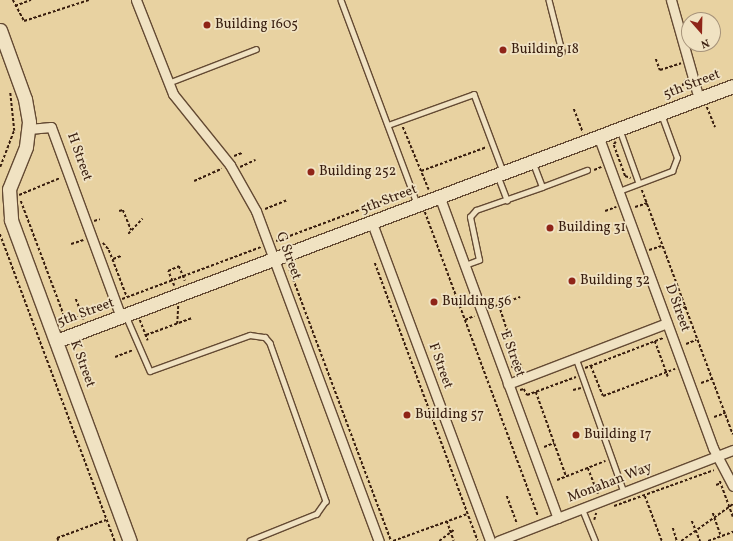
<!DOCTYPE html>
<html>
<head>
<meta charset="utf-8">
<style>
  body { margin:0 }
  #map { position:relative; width:733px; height:541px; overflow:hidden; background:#e8d2a1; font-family:Vollkorn,serif }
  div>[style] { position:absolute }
  .path>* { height:1.5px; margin-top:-0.75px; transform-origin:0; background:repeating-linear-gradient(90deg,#381d0e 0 3px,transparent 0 5px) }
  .roads { filter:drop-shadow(1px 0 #644a33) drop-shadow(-1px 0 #644a33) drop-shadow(0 1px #644a33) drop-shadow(0 -1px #644a33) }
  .lane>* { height:4.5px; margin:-2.25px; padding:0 2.25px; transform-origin:2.25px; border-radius:2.25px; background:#f0e2c2 }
  .street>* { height:9px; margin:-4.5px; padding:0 4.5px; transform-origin:4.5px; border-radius:4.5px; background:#f0e2c2 }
  .secondary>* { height:13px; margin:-6.5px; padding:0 6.5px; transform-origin:6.5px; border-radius:6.5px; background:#f0e2c2 }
  .dots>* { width:11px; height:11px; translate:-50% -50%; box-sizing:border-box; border:2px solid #f0e2c2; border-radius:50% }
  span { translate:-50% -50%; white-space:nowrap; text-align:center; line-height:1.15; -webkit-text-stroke:3.5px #f0e2c2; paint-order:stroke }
  .poi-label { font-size:14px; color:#381d0e }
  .left { translate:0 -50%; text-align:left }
  .street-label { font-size:14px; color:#381d0e }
  .north { position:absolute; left:681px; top:12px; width:40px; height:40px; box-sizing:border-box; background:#f0e2c2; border:1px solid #a6937a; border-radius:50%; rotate:160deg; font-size:11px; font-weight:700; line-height:16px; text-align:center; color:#381d0e }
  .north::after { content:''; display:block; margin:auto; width:14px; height:18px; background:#8f2418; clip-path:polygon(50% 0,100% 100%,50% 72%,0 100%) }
</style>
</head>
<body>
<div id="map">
  <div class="path">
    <i style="left:13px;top:0;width:24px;rotate:62deg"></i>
    <i style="left:24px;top:21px;width:68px;rotate:-17.9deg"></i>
    <i style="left:15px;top:6px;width:17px;rotate:-21deg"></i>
    <i style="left:656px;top:59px;width:12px;rotate:70deg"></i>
    <i style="left:660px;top:70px;width:22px;rotate:-18deg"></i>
    <i style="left:703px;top:80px;width:7px;rotate:16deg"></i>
    <i style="left:678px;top:95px;width:17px;rotate:-65deg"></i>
    <i style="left:707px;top:107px;width:22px;rotate:68deg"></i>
    <i style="left:574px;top:109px;width:25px;rotate:69deg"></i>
    <i style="left:403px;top:127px;width:68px;rotate:67.6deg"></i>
    <i style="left:616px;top:142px;width:4px;rotate:124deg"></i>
    <i style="left:614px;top:145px;width:33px;rotate:70deg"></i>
    <i style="left:625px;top:176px;width:6px;rotate:18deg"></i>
    <i style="left:234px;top:156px;width:9px;rotate:-21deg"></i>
    <i style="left:0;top:167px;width:39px;rotate:-69deg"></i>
    <i style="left:14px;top:131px;width:39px;rotate:-96deg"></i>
    <i style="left:240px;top:167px;width:17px;rotate:-25deg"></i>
    <i style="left:594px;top:170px;width:8px;rotate:-23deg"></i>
    <i style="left:421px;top:171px;width:70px;rotate:-20deg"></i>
    <i style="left:194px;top:181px;width:30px;rotate:-24deg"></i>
    <i style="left:642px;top:190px;width:261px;rotate:69.6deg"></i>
    <i style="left:19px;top:195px;width:44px;rotate:-22.5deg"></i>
    <i style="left:21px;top:201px;width:128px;rotate:69.4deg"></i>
    <i style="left:635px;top:207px;width:13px;rotate:-18deg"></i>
    <i style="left:265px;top:209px;width:24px;rotate:-22deg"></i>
    <i style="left:119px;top:211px;width:4px;rotate:-14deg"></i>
    <i style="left:123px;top:210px;width:22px;rotate:68deg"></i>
    <i style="left:605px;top:211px;width:12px;rotate:-20deg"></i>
    <i style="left:425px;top:212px;width:324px;rotate:69.6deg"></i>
    <i style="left:94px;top:221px;width:6px;rotate:-18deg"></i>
    <i style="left:0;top:234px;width:328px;rotate:69.5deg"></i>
    <i style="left:128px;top:234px;width:21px;rotate:-47deg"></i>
    <i style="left:276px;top:241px;width:140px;rotate:-20.5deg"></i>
    <i style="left:103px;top:243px;width:9px;rotate:49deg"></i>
    <i style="left:109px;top:250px;width:50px;rotate:69deg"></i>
    <i style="left:71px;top:244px;width:13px;rotate:-18deg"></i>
    <i style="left:649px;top:250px;width:13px;rotate:-18deg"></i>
    <i style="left:113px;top:259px;width:9px;rotate:-21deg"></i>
    <i style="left:375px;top:263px;width:296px;rotate:69.7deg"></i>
    <i style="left:288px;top:265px;width:295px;rotate:69.5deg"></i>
    <i style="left:174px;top:286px;width:16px;rotate:-112deg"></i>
    <i style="left:168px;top:271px;width:12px;rotate:-24deg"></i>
    <i style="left:179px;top:266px;width:16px;rotate:68deg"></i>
    <i style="left:76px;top:299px;width:22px;rotate:69deg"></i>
    <i style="left:122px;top:299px;width:148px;rotate:-20.5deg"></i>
    <i style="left:499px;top:305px;width:28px;rotate:72deg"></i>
    <i style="left:490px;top:308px;width:32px;rotate:-20deg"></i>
    <i style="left:674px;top:311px;width:13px;rotate:-18deg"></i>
    <i style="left:140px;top:320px;width:22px;rotate:69deg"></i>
    <i style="left:465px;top:320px;width:10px;rotate:-24deg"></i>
    <i style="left:61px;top:323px;width:50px;rotate:-21deg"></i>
    <i style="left:177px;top:324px;width:18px;rotate:-87deg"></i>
    <i style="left:146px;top:335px;width:49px;rotate:-20.3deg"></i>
    <i style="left:655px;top:341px;width:38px;rotate:70deg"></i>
    <i style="left:686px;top:344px;width:11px;rotate:-22deg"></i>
    <i style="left:115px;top:357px;width:19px;rotate:-21deg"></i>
    <i style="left:591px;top:366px;width:32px;rotate:68deg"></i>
    <i style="left:603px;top:396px;width:77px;rotate:-20.6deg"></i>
    <i style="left:511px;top:367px;width:10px;rotate:-24deg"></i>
    <i style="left:520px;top:363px;width:6px;rotate:72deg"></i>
    <i style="left:585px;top:368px;width:84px;rotate:-21deg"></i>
    <i style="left:701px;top:383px;width:12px;rotate:-20deg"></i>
    <i style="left:520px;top:390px;width:4px;rotate:-14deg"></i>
    <i style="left:524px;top:389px;width:7px;rotate:63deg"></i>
    <i style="left:527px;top:395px;width:52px;rotate:-20.2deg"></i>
    <i style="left:573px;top:390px;width:8px;rotate:-14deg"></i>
    <i style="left:536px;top:392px;width:89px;rotate:70.3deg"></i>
    <i style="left:714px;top:417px;width:12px;rotate:-20deg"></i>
    <i style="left:544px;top:447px;width:11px;rotate:-22deg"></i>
    <i style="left:588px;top:468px;width:28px;rotate:69deg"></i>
    <i style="left:557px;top:480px;width:52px;rotate:-21.6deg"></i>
    <i style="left:720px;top:481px;width:38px;rotate:70deg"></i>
    <i style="left:716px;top:485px;width:5px;rotate:-22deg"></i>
    <i style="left:507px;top:496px;width:30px;rotate:70deg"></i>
    <i style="left:645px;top:496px;width:48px;rotate:69.3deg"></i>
    <i style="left:614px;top:506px;width:106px;rotate:-19.8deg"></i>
    <i style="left:713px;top:513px;width:24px;rotate:71deg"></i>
    <i style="left:594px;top:520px;width:7px;rotate:-74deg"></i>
    <i style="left:447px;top:521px;width:21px;rotate:71deg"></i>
    <i style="left:692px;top:521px;width:22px;rotate:68deg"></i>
    <i style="left:673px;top:528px;width:14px;rotate:73deg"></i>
    <i style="left:58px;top:541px;width:3px;rotate:-108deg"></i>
    <i style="left:57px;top:538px;width:52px;rotate:-20.2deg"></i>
    <i style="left:393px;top:541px;width:79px;rotate:-20deg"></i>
    <i style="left:439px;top:541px;width:20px;rotate:-37deg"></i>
    <i style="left:681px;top:541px;width:64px;rotate:-35.4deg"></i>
    <i style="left:708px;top:541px;width:27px;rotate:-20deg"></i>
  </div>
  <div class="roads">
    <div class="lane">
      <i style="left:341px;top:0;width:217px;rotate:69.5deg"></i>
      <i style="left:549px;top:0;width:53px;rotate:75.7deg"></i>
      <i style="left:168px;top:83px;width:94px;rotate:-21.1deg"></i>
      <i style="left:388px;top:125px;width:91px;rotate:-19.8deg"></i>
      <i style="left:474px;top:94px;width:82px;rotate:69.4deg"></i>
      <i style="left:620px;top:130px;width:56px;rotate:70.3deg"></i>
      <i style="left:498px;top:176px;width:26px;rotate:69deg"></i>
      <i style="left:542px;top:187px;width:48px;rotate:-20.7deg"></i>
      <i style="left:619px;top:191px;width:57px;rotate:-20.7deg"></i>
      <i style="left:672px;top:171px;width:14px;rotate:-69deg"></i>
      <i style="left:677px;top:158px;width:47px;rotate:-110deg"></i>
      <i style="left:465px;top:265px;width:15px;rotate:-20deg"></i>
      <i style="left:479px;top:260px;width:44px;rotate:-101.8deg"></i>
      <i style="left:470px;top:217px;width:9px;rotate:-49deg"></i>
      <i style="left:476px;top:210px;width:70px;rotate:-19.2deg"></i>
      <i style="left:542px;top:187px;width:26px;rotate:-111deg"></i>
      <i style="left:126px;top:316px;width:60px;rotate:66.4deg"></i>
      <i style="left:150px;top:371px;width:106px;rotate:-19.8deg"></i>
      <i style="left:250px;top:335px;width:15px;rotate:8deg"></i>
      <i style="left:265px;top:337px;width:8px;rotate:50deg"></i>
      <i style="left:270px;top:343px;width:168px;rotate:70.5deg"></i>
      <i style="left:326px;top:501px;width:16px;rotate:125deg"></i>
      <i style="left:317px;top:514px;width:72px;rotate:158.1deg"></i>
      <i style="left:576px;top:358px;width:142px;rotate:70.3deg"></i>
      <i style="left:582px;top:508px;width:35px;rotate:68deg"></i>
    </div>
    <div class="street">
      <i style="left:136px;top:0;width:101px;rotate:68.5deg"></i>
      <i style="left:173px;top:94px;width:91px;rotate:51.2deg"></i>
      <i style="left:230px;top:165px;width:53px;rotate:60.5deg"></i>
      <i style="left:256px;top:211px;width:352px;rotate:69.6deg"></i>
      <i style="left:671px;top:0;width:103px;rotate:74.2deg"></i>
      <i style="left:29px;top:129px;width:22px;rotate:-5deg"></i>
      <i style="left:51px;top:127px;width:202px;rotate:69.8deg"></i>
      <i style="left:599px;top:138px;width:330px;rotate:69.8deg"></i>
      <i style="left:713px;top:448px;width:43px;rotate:62.2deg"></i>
      <i style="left:440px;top:198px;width:341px;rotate:69.8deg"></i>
      <i style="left:372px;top:223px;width:339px;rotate:69.6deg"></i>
      <i style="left:508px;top:384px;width:170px;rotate:-21deg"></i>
      <i style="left:498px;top:541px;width:252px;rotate:-21.2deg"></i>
    </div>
    <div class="secondary">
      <i style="left:0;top:30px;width:73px;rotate:70.1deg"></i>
      <i style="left:25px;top:99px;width:23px;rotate:80deg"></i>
      <i style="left:29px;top:122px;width:25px;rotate:97deg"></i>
      <i style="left:26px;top:147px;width:45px;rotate:112deg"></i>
      <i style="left:9px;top:189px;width:31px;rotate:86deg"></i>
      <i style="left:11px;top:220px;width:342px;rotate:69.7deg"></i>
      <i style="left:56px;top:341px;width:723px;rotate:-20.64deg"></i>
    </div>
  </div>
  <div class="dots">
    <i style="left:207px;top:25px;background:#8f2418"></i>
    <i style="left:503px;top:50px;background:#8f2418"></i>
    <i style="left:311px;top:172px;background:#8f2418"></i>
    <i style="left:550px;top:228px;background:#8f2418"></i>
    <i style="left:572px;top:281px;background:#8f2418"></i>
    <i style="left:434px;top:302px;background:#8f2418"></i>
    <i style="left:407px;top:415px;background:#8f2418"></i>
    <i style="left:576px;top:435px;background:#8f2418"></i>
  </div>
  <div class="poi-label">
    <span class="left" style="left:215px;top:25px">Building 1605</span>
    <span class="left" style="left:511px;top:50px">Building 18</span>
    <span class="left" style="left:319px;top:172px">Building 252</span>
    <span class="left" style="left:558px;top:228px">Building 31</span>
    <span class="left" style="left:580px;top:281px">Building 32</span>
    <span class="left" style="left:442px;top:302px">Building 56</span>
    <span class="left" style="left:415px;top:415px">Building 57</span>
    <span class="left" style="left:584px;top:435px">Building 17</span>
  </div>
  <div class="street-label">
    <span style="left:692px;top:85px;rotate:-21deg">5th Street</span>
    <span style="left:79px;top:157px;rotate:70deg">H Street</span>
    <span style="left:389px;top:200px;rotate:-21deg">5th Street</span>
    <span style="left:288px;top:256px;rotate:70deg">G Street</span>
    <span style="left:677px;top:308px;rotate:70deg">D Street</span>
    <span style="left:86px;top:313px;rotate:-20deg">5th Street</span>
    <span style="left:512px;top:354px;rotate:70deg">E Street</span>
    <span style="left:82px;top:364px;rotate:70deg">K Street</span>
    <span style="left:440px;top:366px;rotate:70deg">F Street</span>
    <span style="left:610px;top:483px;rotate:-21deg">Monahan Way</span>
  </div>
  <div class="north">N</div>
</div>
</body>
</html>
